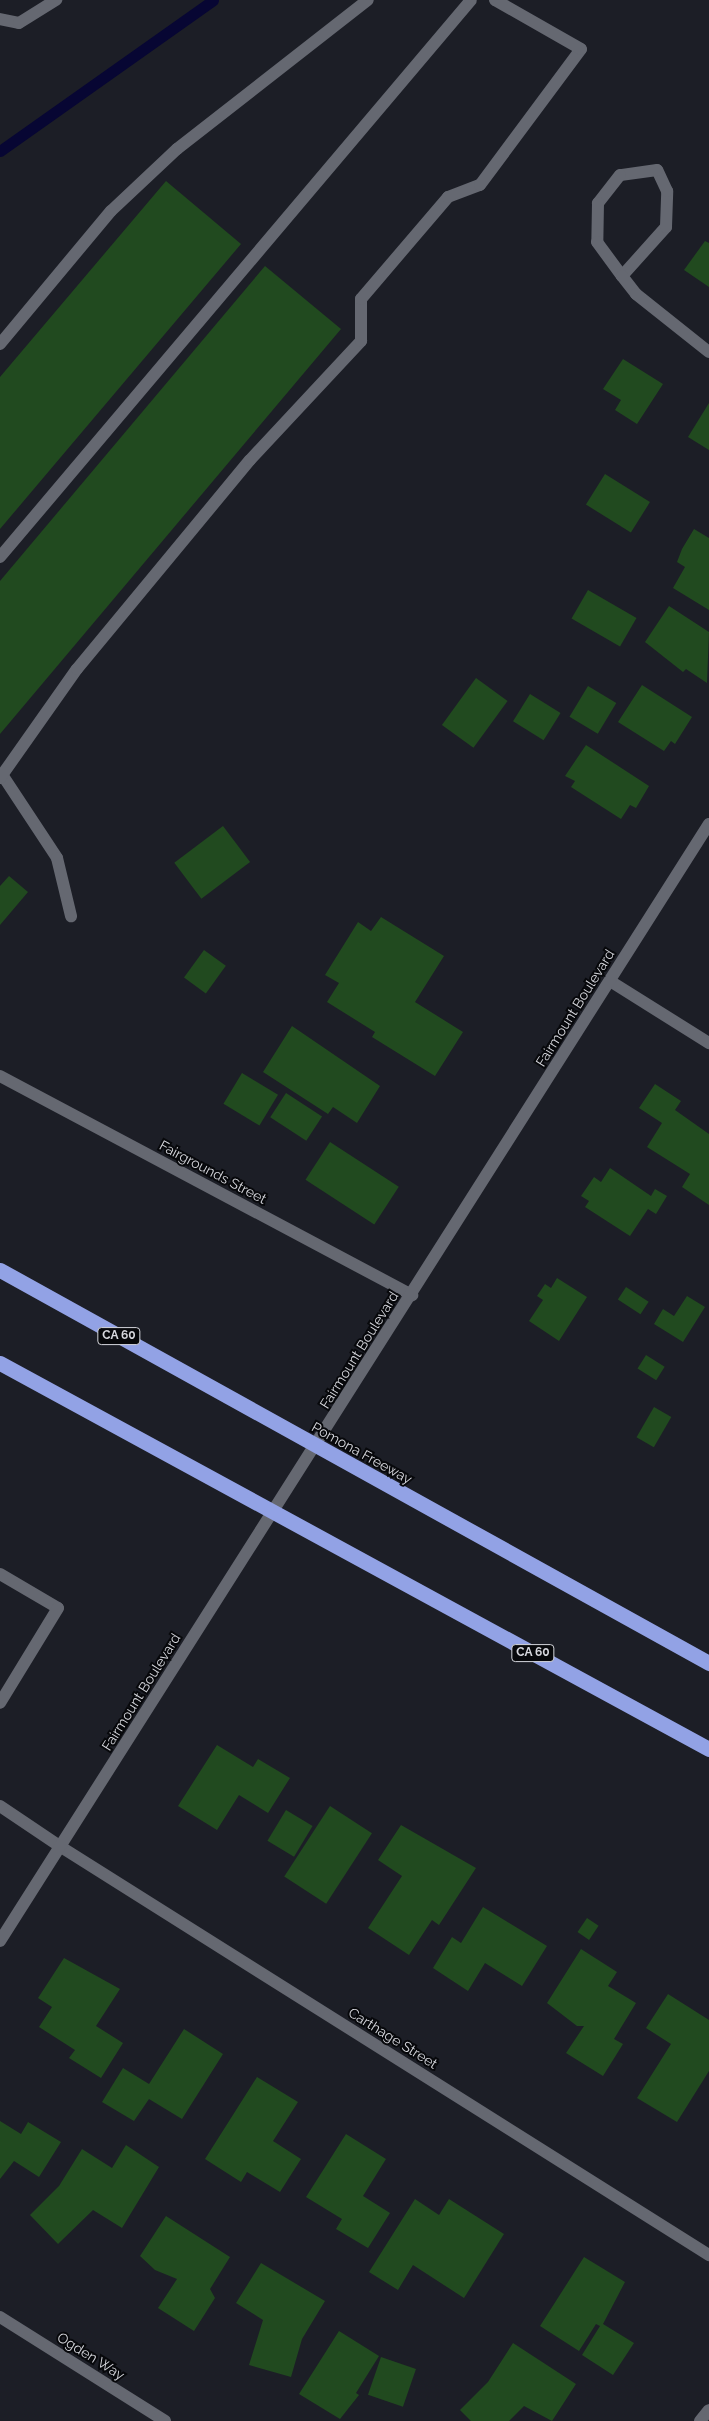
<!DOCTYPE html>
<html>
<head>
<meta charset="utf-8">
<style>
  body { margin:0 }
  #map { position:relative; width:709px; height:2421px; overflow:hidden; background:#1c1e26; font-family:Raleway,sans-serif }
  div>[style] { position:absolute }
  .stream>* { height:11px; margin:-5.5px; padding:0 5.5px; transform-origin:5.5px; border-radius:5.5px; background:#070633 }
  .building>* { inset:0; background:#214a1f; transform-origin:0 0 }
  .service>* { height:12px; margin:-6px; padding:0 6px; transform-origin:6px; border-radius:6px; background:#656871 }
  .minor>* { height:12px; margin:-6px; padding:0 6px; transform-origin:6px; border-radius:6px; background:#656871 }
  .motorway>* { height:15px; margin:-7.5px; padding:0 7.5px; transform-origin:7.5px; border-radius:7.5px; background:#92a2e5 }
  span { translate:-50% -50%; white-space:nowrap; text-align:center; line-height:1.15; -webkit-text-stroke:4px #07080b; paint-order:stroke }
  .shield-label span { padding:1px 4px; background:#07080b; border:1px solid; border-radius:4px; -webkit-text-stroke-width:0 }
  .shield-label { font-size:12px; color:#d6d7dd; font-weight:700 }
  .street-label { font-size:14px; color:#d6d7dd }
</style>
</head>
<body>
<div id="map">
  <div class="stream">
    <i style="left:0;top:151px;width:261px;rotate:-35.3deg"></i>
  </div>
  <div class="building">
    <i style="clip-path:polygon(166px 181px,241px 244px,0 529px,0 377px)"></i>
    <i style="clip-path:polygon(705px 241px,709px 243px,709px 287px,684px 270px)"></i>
    <i style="clip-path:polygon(265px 266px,341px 329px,0 734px,0 581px)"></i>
    <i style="clip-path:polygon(623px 359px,663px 384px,637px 424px,615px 410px,621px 400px,603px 389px)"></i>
    <i style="clip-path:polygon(709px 403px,709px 450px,688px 437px)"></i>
    <i style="left:605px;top:474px;width:53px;height:36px;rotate:32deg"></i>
    <i style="clip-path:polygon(694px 529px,709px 538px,709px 610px,673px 588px,685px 567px,677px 562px,682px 549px)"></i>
    <i style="left:588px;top:590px;width:56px;height:33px;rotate:30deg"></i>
    <i style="clip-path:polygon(669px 606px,709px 632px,707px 683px,686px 669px,683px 672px,645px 642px)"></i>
    <i style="left:476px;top:678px;width:39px;height:58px;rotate:36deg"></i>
    <i style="clip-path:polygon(642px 685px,692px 717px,675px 744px,671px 741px,664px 751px,618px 722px)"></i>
    <i style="left:588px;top:686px;width:33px;height:36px;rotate:31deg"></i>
    <i style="left:530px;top:694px;width:36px;height:32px;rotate:32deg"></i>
    <i style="clip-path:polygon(586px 745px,649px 786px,636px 808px,630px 805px,621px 819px,571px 787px,575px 781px,565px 776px)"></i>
    <i style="left:223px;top:826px;width:45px;height:61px;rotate:53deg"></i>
    <i style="clip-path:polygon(9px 876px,28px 892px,0 925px,0 886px)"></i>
    <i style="clip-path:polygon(381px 917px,444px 956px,415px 1002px,463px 1032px,435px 1076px,372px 1037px,375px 1032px,327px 1002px,339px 983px,325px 975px,358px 922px,371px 931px)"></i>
    <i style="left:204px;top:950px;width:27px;height:34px;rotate:36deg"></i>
    <i style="clip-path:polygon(292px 1026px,380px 1086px,357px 1123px,333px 1107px,328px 1114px,263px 1072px)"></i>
    <i style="left:242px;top:1073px;width:42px;height:36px;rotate:31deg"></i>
    <i style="clip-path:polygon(655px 1084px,681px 1101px,675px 1110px,709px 1134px,709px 1205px,682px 1187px,690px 1174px,647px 1147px,662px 1123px,639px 1108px)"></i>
    <i style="left:286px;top:1093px;width:43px;height:29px;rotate:33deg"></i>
    <i style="left:330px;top:1142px;width:82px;height:45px;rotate:33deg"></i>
    <i style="clip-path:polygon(610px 1168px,651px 1196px,655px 1189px,667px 1196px,656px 1214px,648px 1209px,630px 1236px,585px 1207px,589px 1201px,581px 1196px,594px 1177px,601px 1182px)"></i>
    <i style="clip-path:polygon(557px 1278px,587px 1297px,559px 1341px,529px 1321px,543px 1300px,537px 1296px,545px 1284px,551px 1288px)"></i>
    <i style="left:626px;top:1287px;width:27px;height:15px;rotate:33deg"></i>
    <i style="clip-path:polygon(687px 1296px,705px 1307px,683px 1342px,654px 1324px,663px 1309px,674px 1316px)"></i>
    <i style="left:646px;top:1355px;width:22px;height:16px;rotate:32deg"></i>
    <i style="left:654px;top:1407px;width:20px;height:35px;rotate:30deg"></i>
    <i style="clip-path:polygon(217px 1745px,253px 1767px,258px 1759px,290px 1778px,268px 1813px,239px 1795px,217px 1830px,178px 1806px)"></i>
    <i style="left:330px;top:1806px;width:50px;height:84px;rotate:33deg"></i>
    <i style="left:286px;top:1810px;width:31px;height:36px;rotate:31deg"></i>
    <i style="clip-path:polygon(401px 1825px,476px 1868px,439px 1925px,432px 1920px,409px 1955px,368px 1928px,402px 1876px,378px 1860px)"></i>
    <i style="clip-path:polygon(483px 1907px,547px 1946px,522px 1986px,485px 1963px,468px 1991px,433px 1968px,452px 1937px,461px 1943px)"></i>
    <i style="left:587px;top:1918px;width:14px;height:17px;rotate:34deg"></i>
    <i style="clip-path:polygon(581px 1949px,617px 1972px,608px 1986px,636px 2003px,614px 2039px,623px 2044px,603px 2076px,566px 2053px,584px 2026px,577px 2026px,547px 2003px)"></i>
    <i style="clip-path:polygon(64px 1958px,120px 1989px,96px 2026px,123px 2043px,101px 2078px,69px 2058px,75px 2050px,39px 2027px,52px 2007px,38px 1998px)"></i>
    <i style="clip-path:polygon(668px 1994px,709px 2020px,709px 2071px,677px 2122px,637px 2098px,671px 2044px,646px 2028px)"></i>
    <i style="clip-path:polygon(184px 2029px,223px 2054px,182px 2119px,149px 2099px,134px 2121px,102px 2102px,123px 2068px,149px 2084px)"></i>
    <i style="clip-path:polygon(257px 2077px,298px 2102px,273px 2141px,301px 2159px,280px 2192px,247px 2172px,241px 2182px,205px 2159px)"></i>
    <i style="clip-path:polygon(0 2121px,21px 2134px,28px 2122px,61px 2142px,39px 2177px,14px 2161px,0 2179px)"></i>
    <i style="clip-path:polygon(346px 2134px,386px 2159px,363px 2196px,390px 2213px,368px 2248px,336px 2229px,342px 2219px,306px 2197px)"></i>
    <i style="clip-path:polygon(126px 2145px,159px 2167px,122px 2228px,93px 2210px,58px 2244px,30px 2215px,59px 2186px,82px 2149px,112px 2168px)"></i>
    <i style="clip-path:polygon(415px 2199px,439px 2215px,449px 2199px,504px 2234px,464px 2298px,413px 2265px,398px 2290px,369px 2272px)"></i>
    <i style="clip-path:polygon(166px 2216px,230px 2257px,210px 2289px,215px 2298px,194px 2331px,158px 2308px,177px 2279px,155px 2270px,140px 2256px)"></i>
    <i style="clip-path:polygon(584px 2257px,625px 2282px,603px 2324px,634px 2343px,613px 2375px,582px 2355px,600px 2326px,596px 2324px,579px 2351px,540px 2326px)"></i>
    <i style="clip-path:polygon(261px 2263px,325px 2301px,302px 2339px,291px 2377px,249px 2365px,263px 2320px,236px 2303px)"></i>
    <i style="clip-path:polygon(339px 2331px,379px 2356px,356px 2393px,359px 2395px,340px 2419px,299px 2394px)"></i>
    <i style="clip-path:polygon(513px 2343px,576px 2384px,552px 2421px,524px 2406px,509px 2421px,471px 2421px,460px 2410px,488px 2382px)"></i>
    <i style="left:381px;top:2357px;width:37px;height:40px;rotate:19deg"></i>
  </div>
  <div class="service">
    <i style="left:0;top:19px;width:19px;rotate:12deg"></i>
    <i style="left:19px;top:23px;width:44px;rotate:-31.9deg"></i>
    <i style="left:622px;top:276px;width:66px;rotate:-48.1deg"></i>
    <i style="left:666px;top:227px;width:36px;rotate:-88deg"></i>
    <i style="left:667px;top:191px;width:23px;rotate:-115deg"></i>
    <i style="left:657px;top:170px;width:37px;rotate:172deg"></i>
    <i style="left:620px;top:175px;width:36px;rotate:128deg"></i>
    <i style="left:598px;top:203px;width:39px;rotate:91deg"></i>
    <i style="left:597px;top:242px;width:42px;rotate:53.7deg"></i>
    <i style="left:622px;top:276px;width:23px;rotate:52deg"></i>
    <i style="left:636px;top:294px;width:93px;rotate:38.5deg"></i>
    <i style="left:0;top:344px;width:173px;rotate:-50.2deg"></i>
    <i style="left:111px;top:211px;width:91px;rotate:-43.2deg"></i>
    <i style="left:177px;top:149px;width:242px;rotate:-38deg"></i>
    <i style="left:0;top:557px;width:729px;rotate:-49.78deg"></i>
    <i style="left:3px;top:776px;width:98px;rotate:56.6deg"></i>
    <i style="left:57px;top:858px;width:60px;rotate:76.4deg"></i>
    <i style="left:0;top:778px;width:133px;rotate:-54.8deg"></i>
    <i style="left:77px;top:669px;width:271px;rotate:-50.4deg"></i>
    <i style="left:250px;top:460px;width:163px;rotate:-47deg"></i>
    <i style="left:361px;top:341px;width:42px;rotate:-90deg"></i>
    <i style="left:361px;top:299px;width:134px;rotate:-49.5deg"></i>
    <i style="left:448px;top:197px;width:34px;rotate:-21deg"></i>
    <i style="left:480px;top:185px;width:169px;rotate:-53.4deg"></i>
    <i style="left:581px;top:49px;width:99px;rotate:-150.3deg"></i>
    <i style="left:0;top:1574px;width:67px;rotate:30.4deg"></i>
    <i style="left:58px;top:1608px;width:111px;rotate:121.4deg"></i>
    <i style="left:0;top:1806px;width:73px;rotate:33.9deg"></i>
  </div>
  <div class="minor">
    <i style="left:610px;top:981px;width:117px;rotate:32.1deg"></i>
    <i style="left:0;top:1076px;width:467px;rotate:28deg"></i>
    <i style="left:61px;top:1847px;width:766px;rotate:32.2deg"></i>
    <i style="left:0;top:1941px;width:1323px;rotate:-57.6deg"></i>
    <i style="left:0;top:2317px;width:195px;rotate:32.2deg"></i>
    <i style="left:700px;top:2421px;width:14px;rotate:-51deg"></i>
  </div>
  <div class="motorway">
    <i style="left:0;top:1270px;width:811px;rotate:29deg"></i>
    <i style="left:0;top:1363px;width:807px;rotate:28.57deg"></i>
  </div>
  <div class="shield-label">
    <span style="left:119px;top:1336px">CA 60</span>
    <span style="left:533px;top:1653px">CA 60</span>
  </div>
  <div class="street-label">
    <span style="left:575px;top:1008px;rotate:-58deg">Fairmount Boulevard</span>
    <span style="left:213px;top:1172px;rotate:28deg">Fairgrounds Street</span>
    <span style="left:359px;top:1350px;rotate:-58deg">Fairmount Boulevard</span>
    <span style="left:362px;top:1453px;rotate:29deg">Pomona Freeway</span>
    <span style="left:141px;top:1692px;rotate:-58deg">Fairmount Boulevard</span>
    <span style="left:393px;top:2038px;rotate:32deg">Carthage Street</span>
    <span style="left:91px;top:2356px;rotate:32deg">Ogden Way</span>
  </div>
</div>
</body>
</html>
